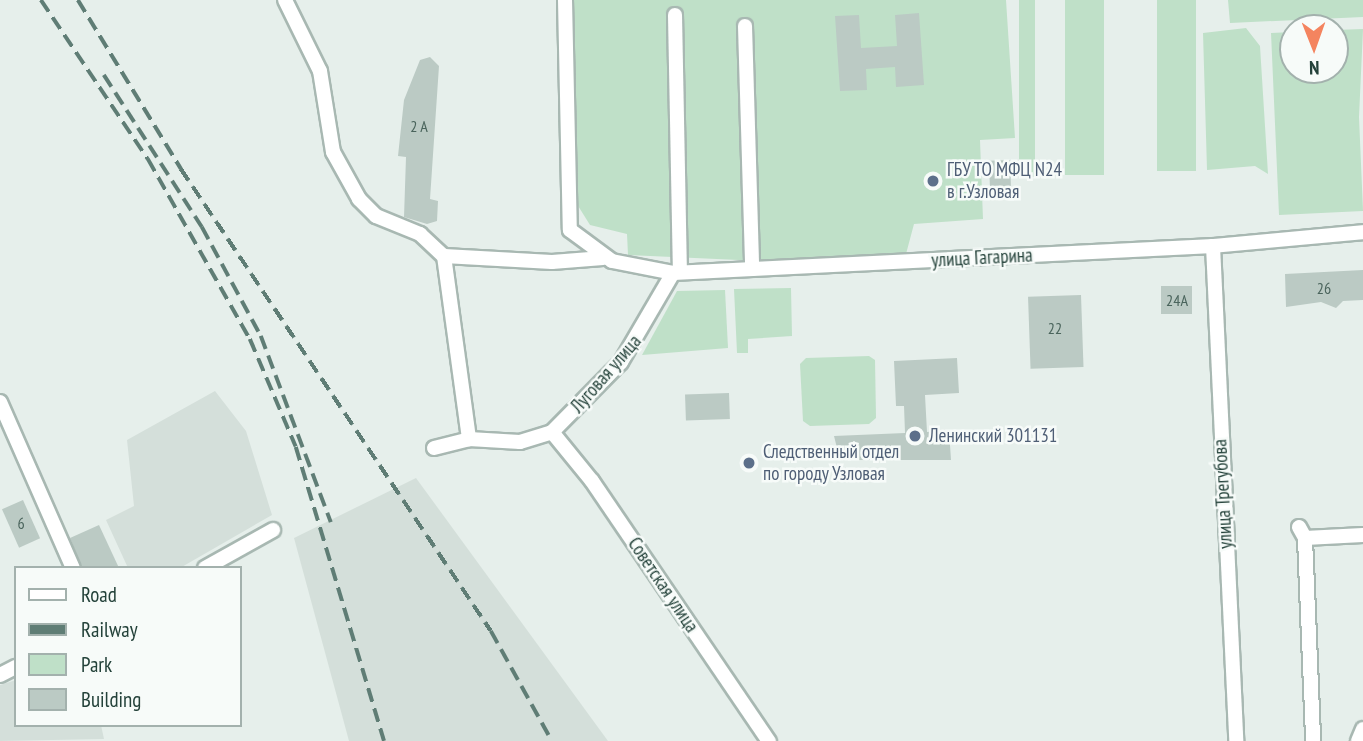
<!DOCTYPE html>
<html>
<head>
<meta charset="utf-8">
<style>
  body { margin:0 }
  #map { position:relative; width:1363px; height:741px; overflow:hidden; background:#e6efeb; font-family:"PT Sans Narrow",sans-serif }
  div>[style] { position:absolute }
  .built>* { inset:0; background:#d4dfda }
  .green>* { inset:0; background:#bfe0c8; transform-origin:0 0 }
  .building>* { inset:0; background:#bbcac4; transform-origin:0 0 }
  .roads { filter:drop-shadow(2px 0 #a8b8b2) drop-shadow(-2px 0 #a8b8b2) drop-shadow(0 2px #a8b8b2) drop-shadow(0 -2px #a8b8b2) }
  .minor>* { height:14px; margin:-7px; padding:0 7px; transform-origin:7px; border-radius:7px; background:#fff }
  .rail>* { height:3.5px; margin-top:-1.75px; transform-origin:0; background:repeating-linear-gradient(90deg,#5f7d75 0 14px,transparent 0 21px) }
  .dots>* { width:19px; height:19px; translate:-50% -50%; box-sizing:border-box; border:4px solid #f7fbf9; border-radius:50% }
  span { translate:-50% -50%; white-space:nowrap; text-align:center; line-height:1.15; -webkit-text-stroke:5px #f7fbf9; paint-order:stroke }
  .number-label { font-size:16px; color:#4a645c }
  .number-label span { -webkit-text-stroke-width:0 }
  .service-label { font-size:19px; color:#4e5e75 }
  .left { translate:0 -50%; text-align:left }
  .street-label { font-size:19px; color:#24423a }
  .legend { position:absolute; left:14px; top:566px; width:228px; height:161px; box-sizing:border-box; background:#f7fbf9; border:2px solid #a3b1ad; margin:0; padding:9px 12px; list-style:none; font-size:21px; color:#24423a }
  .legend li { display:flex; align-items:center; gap:14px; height:35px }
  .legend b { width:35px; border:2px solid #a3b1ad }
  .north { position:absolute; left:1279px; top:14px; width:70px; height:70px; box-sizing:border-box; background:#f7fbf9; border:2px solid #a3b1ad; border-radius:50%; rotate:179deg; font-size:19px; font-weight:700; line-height:28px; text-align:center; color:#24423a }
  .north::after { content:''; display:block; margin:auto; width:24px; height:32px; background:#f4845f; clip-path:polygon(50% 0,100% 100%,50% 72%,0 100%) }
</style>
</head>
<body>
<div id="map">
  <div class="built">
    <i style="clip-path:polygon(215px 391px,246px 431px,272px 515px,180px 568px,128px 568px,106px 520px,134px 506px,127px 440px)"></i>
    <i style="clip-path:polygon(416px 478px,608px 741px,349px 741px,294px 538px)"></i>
    <i style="clip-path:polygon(16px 680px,16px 725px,101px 725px,104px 739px,0 741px,0 685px)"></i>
  </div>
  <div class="green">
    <i style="clip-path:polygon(571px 0,1006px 0,1015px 138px,980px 140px,983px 219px,914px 224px,906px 254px,761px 261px,628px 255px,627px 234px,590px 225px,575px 201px)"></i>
    <i style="left:1019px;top:0;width:16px;height:177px"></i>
    <i style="left:1065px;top:0;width:39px;height:175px"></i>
    <i style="left:1157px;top:0;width:39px;height:171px"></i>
    <i style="clip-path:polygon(1228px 0,1363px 0,1363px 17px,1230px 23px)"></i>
    <i style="clip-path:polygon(1246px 28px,1260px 46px,1268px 174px,1255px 166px,1207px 170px,1203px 33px)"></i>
    <i style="clip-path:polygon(1363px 29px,1359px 117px,1363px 211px,1279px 215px,1271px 33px,1293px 32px,1293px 70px,1335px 70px,1335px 30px)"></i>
    <i style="clip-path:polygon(791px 288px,792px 336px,748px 339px,748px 353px,737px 353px,734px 289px)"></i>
    <i style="clip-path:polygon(725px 290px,728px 348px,642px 355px,677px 291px)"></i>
    <i style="clip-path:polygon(869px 356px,875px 360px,876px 418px,869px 424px,810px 426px,803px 421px,800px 364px,806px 358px)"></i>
  </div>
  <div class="building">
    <i style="clip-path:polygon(919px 13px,924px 85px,896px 87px,895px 67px,866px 69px,867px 90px,840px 91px,835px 16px,859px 15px,861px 48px,897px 46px,895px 15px)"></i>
    <i style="clip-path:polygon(430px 57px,439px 66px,430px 199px,438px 201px,437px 221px,427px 224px,404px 217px,406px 157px,398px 156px,404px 100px,420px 60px)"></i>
    <i style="left:1010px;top:160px;width:33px;height:21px;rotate:88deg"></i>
    <i style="clip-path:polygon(1363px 270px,1363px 300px,1343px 301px,1336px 308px,1321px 302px,1286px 307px,1285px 274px)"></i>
    <i style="left:1161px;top:286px;width:31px;height:28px"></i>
    <i style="left:1081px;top:295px;width:72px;height:53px;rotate:88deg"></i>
    <i style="clip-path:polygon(957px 358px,959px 393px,925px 395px,927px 432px,949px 430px,951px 460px,840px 460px,834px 436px,905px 433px,904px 406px,896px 406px,894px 361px)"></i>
    <i style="left:729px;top:393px;width:26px;height:44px;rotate:88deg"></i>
    <i style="left:23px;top:500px;width:42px;height:23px;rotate:66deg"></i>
    <i style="clip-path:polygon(99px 525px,119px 568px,82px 568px,70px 538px)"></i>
  </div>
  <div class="roads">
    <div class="minor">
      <i style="left:285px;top:0;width:79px;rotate:63.8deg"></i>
      <i style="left:320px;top:71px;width:82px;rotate:80.9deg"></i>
      <i style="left:333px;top:152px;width:54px;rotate:61deg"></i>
      <i style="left:359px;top:199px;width:24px;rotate:45deg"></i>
      <i style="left:376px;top:216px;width:48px;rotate:22.2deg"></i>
      <i style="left:420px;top:234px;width:33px;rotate:43deg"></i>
      <i style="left:444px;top:256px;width:185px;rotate:82.2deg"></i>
      <i style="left:565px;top:0;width:230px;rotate:88.8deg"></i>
      <i style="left:570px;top:230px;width:52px;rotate:36.4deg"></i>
      <i style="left:612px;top:261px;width:62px;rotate:11.1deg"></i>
      <i style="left:673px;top:273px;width:541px;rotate:-2.86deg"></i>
      <i style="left:1213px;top:246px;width:151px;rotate:-5.3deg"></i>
      <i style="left:675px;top:15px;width:256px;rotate:88.9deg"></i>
      <i style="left:745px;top:26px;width:243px;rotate:88.3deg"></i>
      <i style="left:1213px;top:246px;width:496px;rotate:87.3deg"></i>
      <i style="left:444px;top:256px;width:108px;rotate:3.2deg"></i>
      <i style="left:552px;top:262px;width:51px;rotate:-4.5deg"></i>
      <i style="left:0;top:402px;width:181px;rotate:66.3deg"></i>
      <i style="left:552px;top:432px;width:63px;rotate:50.8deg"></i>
      <i style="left:592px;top:481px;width:315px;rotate:55.8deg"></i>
      <i style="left:434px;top:448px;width:36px;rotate:-14deg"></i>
      <i style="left:469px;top:439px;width:51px;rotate:3.4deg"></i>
      <i style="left:520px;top:442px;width:34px;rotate:-17deg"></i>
      <i style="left:552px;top:432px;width:98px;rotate:-45.4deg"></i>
      <i style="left:621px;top:362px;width:103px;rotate:-59.7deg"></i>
      <i style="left:1299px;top:527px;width:13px;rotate:61deg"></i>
      <i style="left:1305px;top:538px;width:58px;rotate:-3deg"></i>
      <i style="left:1305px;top:538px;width:203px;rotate:87.7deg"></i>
      <i style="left:205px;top:568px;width:78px;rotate:-29.2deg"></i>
      <i style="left:0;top:675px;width:18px;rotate:-27deg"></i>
      <i style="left:1358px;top:741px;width:13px;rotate:-67deg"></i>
    </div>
  </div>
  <div class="rail">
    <i style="left:41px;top:0;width:192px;rotate:56.1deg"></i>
    <i style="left:148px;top:159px;width:207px;rotate:60.5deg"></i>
    <i style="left:250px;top:339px;width:117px;rotate:66.9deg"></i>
    <i style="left:296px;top:447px;width:307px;rotate:73.3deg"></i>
    <i style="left:78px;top:0;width:198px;rotate:58.6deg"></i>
    <i style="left:181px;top:169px;width:556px;rotate:56.14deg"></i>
    <i style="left:491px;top:631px;width:126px;rotate:61deg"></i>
    <i style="left:104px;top:75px;width:181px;rotate:57.2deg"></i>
    <i style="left:202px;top:227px;width:124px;rotate:61.6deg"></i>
    <i style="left:261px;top:336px;width:199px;rotate:69.4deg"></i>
  </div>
  <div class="dots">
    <i style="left:933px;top:181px;background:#5c6f8a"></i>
    <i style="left:915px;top:436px;background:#5c6f8a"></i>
    <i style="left:749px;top:463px;background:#5c6f8a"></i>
  </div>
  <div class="number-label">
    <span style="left:419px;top:126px">2 А</span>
    <span style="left:1324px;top:288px">26</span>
    <span style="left:1177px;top:300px">24А</span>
    <span style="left:1055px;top:328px">22</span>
    <span style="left:21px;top:523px">6</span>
  </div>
  <div class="service-label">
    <span class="left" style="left:947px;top:181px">ГБУ ТО МФЦ N24<br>в г.Узловая</span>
    <span class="left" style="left:929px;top:436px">Ленинский 301131</span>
    <span class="left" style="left:763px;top:463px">Следственный отдел<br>по городу Узловая</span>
  </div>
  <div class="street-label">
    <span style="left:982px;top:258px;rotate:-3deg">улица Гагарина</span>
    <span style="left:606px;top:374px;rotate:-49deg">Луговая улица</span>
    <span style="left:1223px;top:494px;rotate:-93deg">улица Трегубова</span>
    <span style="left:663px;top:585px;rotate:56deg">Советская улица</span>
  </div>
  <ul class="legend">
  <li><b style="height:9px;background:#fff"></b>Road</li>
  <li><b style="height:9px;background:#5f7d75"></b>Railway</li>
  <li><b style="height:19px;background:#bfe0c8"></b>Park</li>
  <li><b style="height:19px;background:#bbcac4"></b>Building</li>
  </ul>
  <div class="north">N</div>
</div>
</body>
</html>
